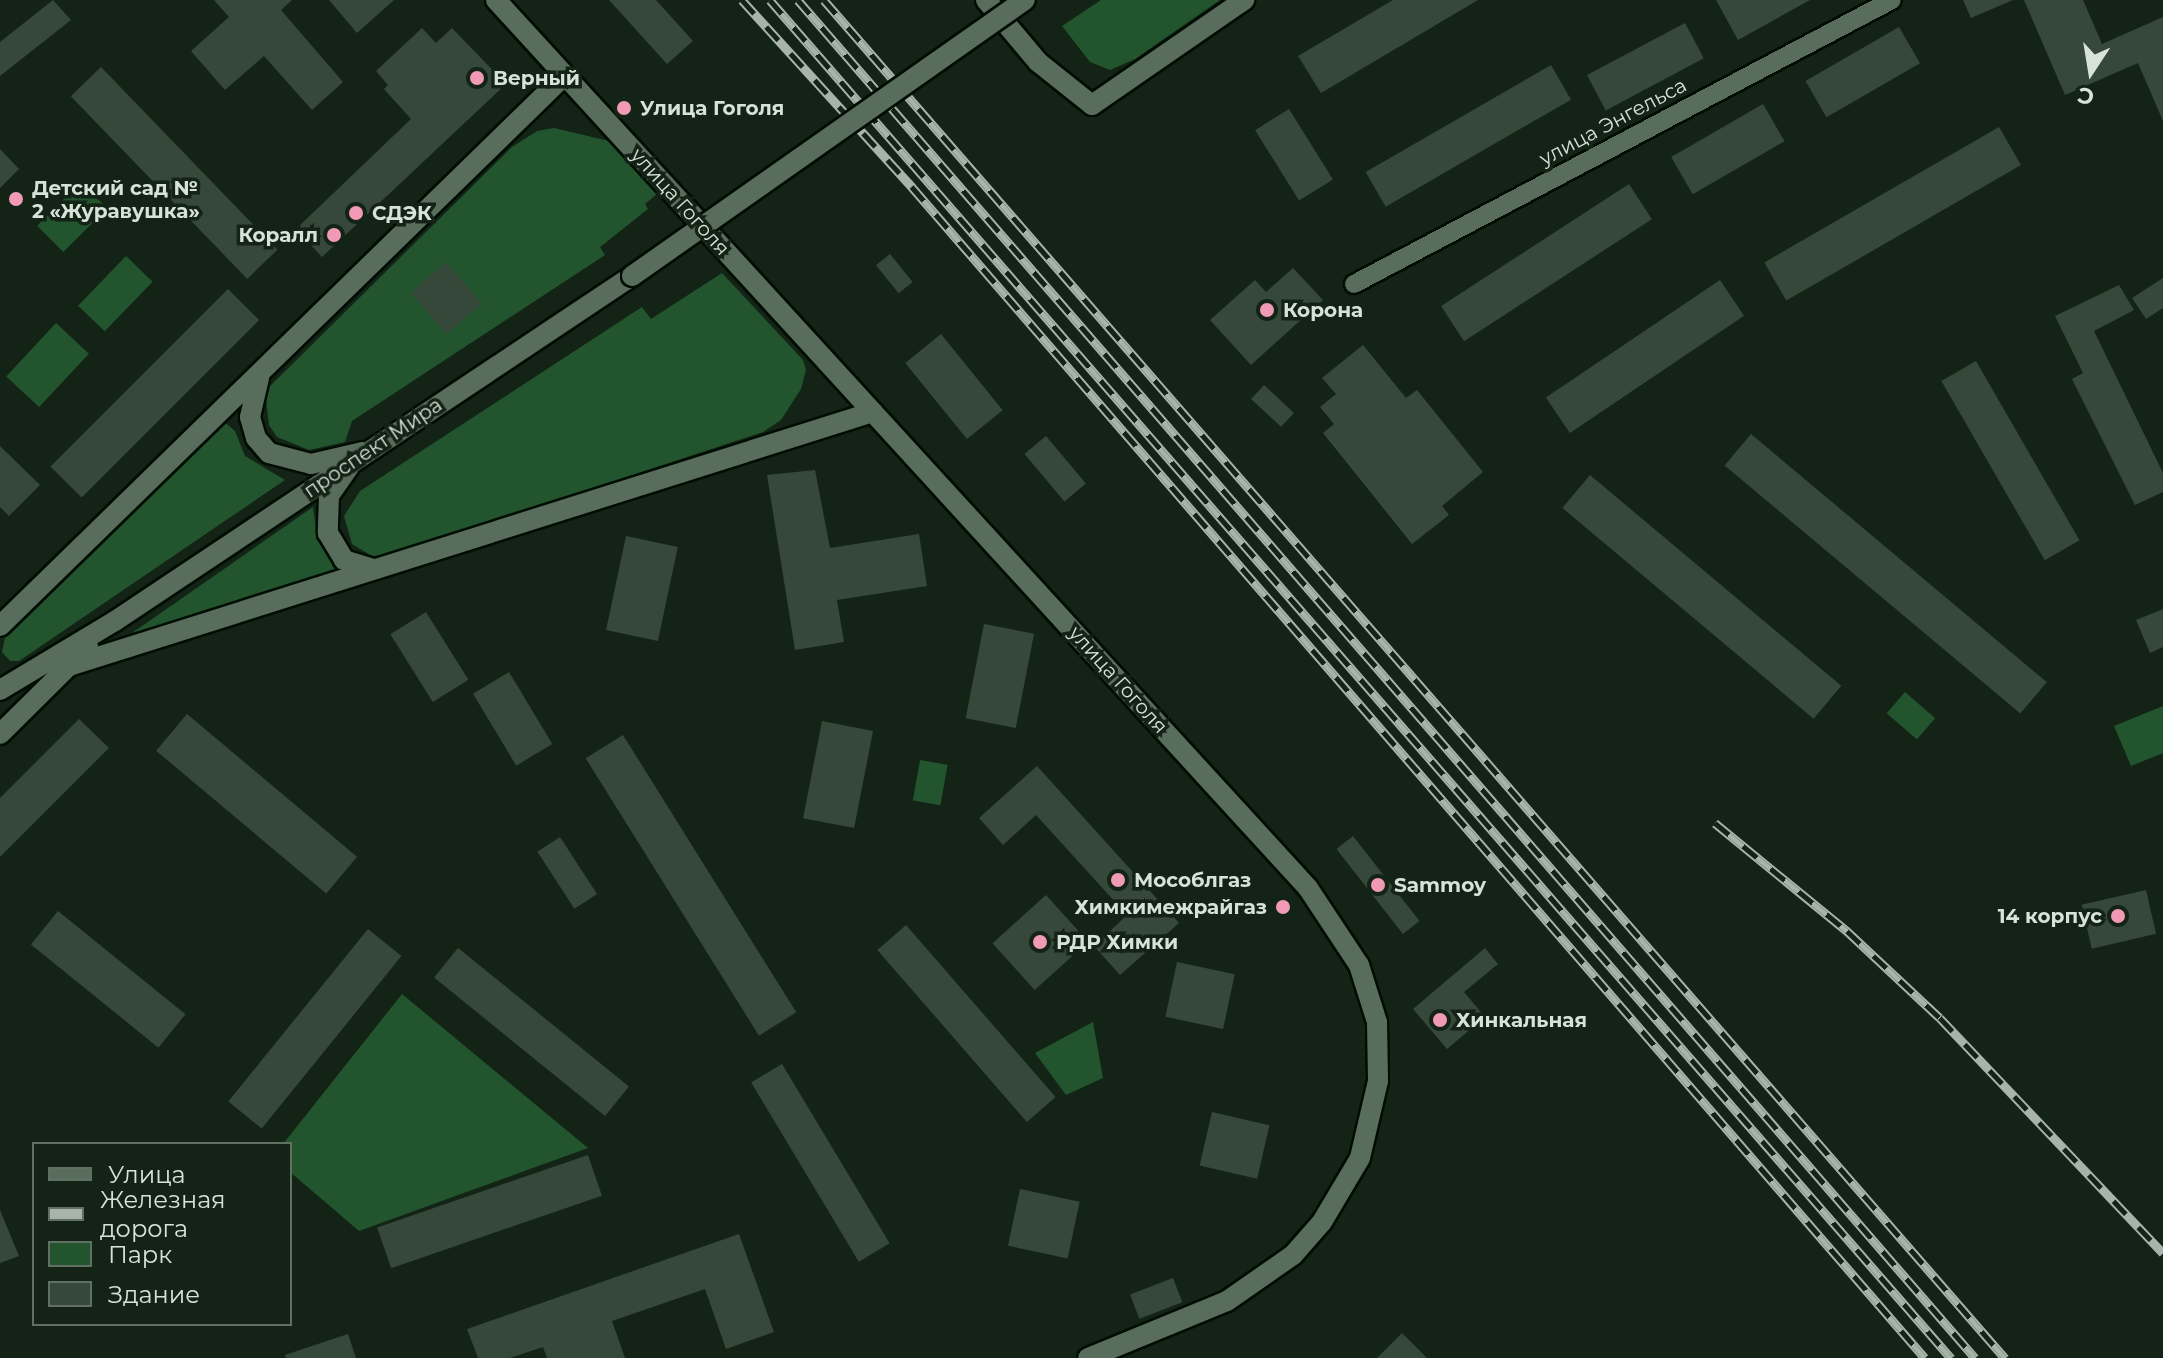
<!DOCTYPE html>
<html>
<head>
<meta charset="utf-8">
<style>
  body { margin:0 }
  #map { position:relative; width:2163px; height:1358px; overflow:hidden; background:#132416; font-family:Montserrat,sans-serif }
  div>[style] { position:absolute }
  .green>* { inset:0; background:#22542e; transform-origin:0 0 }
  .building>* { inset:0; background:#364839; transform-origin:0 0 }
  .roads { filter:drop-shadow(2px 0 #010d03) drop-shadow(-2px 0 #010d03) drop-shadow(0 2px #010d03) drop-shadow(0 -2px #010d03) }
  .minor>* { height:18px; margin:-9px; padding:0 9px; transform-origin:9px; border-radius:9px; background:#596d5c }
  .tertiary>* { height:20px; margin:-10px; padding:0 10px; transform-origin:10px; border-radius:10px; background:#596d5c }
  .secondary>* { height:20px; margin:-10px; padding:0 10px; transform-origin:10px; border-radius:10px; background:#596d5c }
  .rail>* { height:9px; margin-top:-4.5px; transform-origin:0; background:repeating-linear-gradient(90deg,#132416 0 18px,#a8b4aa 0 36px); box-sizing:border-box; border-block:2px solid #a8b4aa }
  .bridges { filter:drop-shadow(2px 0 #010d03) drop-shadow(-2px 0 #010d03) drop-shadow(0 2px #010d03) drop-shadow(0 -2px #010d03) }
  .secondary-bridge>* { height:20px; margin:-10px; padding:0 10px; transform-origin:10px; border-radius:10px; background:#596d5c }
  .dots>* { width:22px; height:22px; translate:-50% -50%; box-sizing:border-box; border:4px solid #132416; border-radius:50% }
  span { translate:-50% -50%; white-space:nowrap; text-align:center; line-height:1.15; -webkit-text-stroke:7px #132416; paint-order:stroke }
  .poi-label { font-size:20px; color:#d7e2d9; font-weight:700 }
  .left { translate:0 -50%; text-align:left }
  .right { translate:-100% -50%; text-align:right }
  .street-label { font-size:20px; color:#d7e2d9 }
  .legend { position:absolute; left:32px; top:1142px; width:260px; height:184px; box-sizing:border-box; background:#132416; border:2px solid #617064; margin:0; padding:10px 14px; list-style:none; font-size:24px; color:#d7e2d9 }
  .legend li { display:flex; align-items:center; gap:16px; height:40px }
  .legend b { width:40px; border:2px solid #617064 }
  .north { position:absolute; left:2051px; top:32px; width:80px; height:80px; -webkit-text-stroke:6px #132416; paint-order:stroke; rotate:192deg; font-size:22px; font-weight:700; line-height:32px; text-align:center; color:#d7e2d9 }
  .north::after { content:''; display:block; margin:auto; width:28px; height:36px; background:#d7e2d9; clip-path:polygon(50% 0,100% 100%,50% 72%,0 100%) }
</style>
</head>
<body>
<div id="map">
  <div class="green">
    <i style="clip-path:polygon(1101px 0,1220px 0,1135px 59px,1110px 70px,1090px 62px,1062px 26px)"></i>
    <i style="clip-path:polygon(554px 128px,609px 141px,657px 194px,645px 204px,648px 209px,600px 247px,605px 255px,352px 421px,345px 442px,309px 450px,277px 437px,269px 425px,265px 391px,512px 147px,537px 131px)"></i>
    <i style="left:81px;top:182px;width:37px;height:62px;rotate:45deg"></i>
    <i style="left:126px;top:256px;width:37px;height:69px;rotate:44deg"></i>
    <i style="clip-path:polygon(722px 273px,803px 360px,806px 370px,801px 389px,781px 420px,763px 432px,389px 555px,372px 556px,352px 544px,344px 516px,360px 491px,642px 307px,651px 319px)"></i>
    <i style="left:56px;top:323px;width:45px;height:73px;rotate:43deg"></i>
    <i style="clip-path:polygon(223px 421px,235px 431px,245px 456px,285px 480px,19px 661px,10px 661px,2px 652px,5px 637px)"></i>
    <i style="clip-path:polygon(313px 507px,317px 538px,328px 555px,355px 572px,132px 633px)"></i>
    <i style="left:1905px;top:692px;width:40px;height:28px;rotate:41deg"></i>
    <i style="clip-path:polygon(2163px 706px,2163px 753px,2131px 766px,2114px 726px)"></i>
    <i style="left:920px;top:760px;width:28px;height:41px;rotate:10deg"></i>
    <i style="clip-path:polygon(402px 994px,588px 1148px,359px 1231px,290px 1172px,290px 1144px,283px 1144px)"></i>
    <i style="clip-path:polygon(1093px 1022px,1103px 1078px,1066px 1095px,1035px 1053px)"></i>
  </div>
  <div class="building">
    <i style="clip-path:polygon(53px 0,71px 20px,0 76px,0 42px)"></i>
    <i style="clip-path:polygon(214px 0,292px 0,281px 10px,343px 82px,312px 110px,264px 56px,225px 90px,191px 51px,229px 17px)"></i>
    <i style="clip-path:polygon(329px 0,394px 0,357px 33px)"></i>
    <i style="clip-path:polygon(609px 0,656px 0,693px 41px,667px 64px)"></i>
    <i style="clip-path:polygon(1393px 0,1478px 0,1321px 93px,1298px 56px)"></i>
    <i style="clip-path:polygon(1716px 0,1810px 0,1738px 40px)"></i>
    <i style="clip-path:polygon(1963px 0,2013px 0,1971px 18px)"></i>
    <i style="clip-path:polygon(2024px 0,2083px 0,2102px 44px,2163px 17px,2163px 121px,2138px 63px,2065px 95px)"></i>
    <i style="left:1685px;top:23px;width:40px;height:111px;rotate:62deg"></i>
    <i style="left:1899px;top:27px;width:42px;height:108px;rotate:60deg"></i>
    <i style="clip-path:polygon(422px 28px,436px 43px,452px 28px,506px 84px,322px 257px,296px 229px,411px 119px,384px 89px,388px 85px,376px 71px)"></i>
    <i style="left:1551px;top:65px;width:40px;height:214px;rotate:60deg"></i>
    <i style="left:101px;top:67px;width:254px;height:42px;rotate:46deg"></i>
    <i style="left:1763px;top:104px;width:43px;height:106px;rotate:60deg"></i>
    <i style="left:1289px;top:109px;width:83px;height:40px;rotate:58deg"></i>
    <i style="left:1999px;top:127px;width:44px;height:271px;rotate:60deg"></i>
    <i style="clip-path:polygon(0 149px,19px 169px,0 188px)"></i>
    <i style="left:1629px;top:184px;width:42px;height:224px;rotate:57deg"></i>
    <i style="left:890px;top:254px;width:36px;height:18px;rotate:51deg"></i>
    <i style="left:446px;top:262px;width:55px;height:47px;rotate:49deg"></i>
    <i style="clip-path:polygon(1293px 268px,1323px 300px,1251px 365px,1210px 320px,1255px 280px,1266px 292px)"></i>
    <i style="clip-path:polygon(2163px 278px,2163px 308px,2146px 319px,2132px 298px)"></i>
    <i style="left:1720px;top:280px;width:43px;height:210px;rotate:56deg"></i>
    <i style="clip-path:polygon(2119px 285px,2134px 310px,2094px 331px,2163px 473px,2163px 492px,2135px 505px,2072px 379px,2083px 373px,2055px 316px)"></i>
    <i style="left:228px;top:289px;width:44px;height:251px;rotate:45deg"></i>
    <i style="left:941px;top:334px;width:98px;height:46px;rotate:51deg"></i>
    <i style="clip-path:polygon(1363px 345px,1406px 398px,1417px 390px,1483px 472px,1442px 506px,1449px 515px,1412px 544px,1323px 433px,1334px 424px,1320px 407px,1336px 394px,1322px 378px)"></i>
    <i style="left:1976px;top:361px;width:207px;height:40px;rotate:60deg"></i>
    <i style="left:1264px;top:385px;width:41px;height:19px;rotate:43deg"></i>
    <i style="left:1751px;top:434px;width:386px;height:41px;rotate:40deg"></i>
    <i style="left:1046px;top:436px;width:62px;height:28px;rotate:50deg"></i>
    <i style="clip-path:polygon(0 446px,40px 485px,9px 516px,0 507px)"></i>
    <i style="clip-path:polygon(815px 470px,830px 548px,919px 534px,927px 586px,837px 600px,844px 642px,795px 650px,767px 475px)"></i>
    <i style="left:1590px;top:475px;width:328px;height:43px;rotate:40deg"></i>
    <i style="left:626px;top:536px;width:53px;height:96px;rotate:12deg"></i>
    <i style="clip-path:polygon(2163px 609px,2163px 647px,2150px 653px,2136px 620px)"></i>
    <i style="left:426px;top:612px;width:80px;height:42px;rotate:58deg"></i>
    <i style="left:984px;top:624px;width:51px;height:96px;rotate:11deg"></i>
    <i style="left:509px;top:672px;width:84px;height:42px;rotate:59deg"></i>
    <i style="left:187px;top:714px;width:222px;height:48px;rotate:40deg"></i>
    <i style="clip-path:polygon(79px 719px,109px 748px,0 857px,0 798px)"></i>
    <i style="left:822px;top:721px;width:52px;height:99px;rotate:11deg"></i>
    <i style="left:623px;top:735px;width:327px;height:44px;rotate:58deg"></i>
    <i style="clip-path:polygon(1037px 766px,1179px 923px,1120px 975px,1094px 946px,1127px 915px,1036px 815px,1003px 845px,979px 818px)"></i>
    <i style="left:1353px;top:836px;width:108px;height:21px;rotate:52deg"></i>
    <i style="left:560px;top:837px;width:68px;height:27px;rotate:57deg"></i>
    <i style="left:2146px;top:890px;width:45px;height:66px;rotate:77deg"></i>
    <i style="left:1046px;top:895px;width:63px;height:72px;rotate:48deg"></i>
    <i style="left:58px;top:911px;width:164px;height:43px;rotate:39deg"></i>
    <i style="left:906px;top:925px;width:228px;height:38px;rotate:49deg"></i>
    <i style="left:368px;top:929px;width:43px;height:222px;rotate:39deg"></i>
    <i style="left:458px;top:948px;width:220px;height:38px;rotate:39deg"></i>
    <i style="clip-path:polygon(1485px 948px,1498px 964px,1464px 992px,1485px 1017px,1447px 1049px,1413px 1009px)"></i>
    <i style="left:1177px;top:962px;width:59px;height:56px;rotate:12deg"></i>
    <i style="left:782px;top:1064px;width:209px;height:36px;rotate:59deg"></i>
    <i style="left:1212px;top:1112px;width:59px;height:55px;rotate:13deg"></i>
    <i style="left:588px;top:1155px;width:43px;height:223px;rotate:71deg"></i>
    <i style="left:1020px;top:1189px;width:61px;height:58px;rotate:12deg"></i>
    <i style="clip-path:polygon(0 1210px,19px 1256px,0 1263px)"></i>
    <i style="clip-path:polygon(739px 1234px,774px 1332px,726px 1349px,705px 1289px,612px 1321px,625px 1358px,547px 1358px,543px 1347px,510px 1358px,478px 1358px,467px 1329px)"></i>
    <i style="left:1173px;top:1278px;width:26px;height:46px;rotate:69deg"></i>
    <i style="clip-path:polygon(1402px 1333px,1427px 1358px,1377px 1358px)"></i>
    <i style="clip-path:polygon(348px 1334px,356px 1358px,286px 1358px,285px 1355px)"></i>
  </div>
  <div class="roads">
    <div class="minor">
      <i style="left:1354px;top:284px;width:608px;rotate:-27.83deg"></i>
    </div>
    <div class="tertiary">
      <i style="left:496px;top:0;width:1203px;rotate:47.56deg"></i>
      <i style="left:1308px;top:888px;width:92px;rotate:56.5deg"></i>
      <i style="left:1359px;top:965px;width:60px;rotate:72.5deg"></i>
      <i style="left:1377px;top:1022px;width:59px;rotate:89deg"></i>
      <i style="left:1378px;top:1081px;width:79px;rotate:103.2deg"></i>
      <i style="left:1360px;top:1158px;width:74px;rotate:120.7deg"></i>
      <i style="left:1322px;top:1222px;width:44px;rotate:131.3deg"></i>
      <i style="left:1293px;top:1255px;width:80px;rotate:145.1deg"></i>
      <i style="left:1227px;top:1301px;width:150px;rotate:157.7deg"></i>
      <i style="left:986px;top:0;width:81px;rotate:50deg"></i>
      <i style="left:1038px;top:62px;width:69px;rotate:38.5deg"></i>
      <i style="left:1092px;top:105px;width:185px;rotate:-34.6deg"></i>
      <i style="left:259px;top:378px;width:40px;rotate:103deg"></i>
      <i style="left:250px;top:417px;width:22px;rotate:74deg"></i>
      <i style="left:256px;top:438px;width:20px;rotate:49deg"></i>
      <i style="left:269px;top:453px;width:43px;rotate:14.7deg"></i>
      <i style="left:311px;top:464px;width:53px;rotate:-13deg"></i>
      <i style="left:349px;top:467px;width:35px;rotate:125deg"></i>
      <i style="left:329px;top:496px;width:37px;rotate:92deg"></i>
      <i style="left:328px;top:533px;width:31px;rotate:59deg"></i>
      <i style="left:344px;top:560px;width:30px;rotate:17deg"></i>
      <i style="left:0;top:626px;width:789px;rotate:-44.28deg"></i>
      <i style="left:69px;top:666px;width:843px;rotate:-17.53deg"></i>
    </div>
    <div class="secondary">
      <i style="left:0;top:690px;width:134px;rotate:-31deg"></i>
      <i style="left:115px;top:621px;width:622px;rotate:-33.72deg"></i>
      <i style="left:0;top:734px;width:124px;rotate:-44.7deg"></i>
    </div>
  </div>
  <div class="rail">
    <i style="left:742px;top:0;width:253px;rotate:47.7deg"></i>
    <i style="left:912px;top:187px;width:1548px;rotate:49.14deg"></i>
    <i style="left:770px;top:0;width:1800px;rotate:48.99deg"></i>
    <i style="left:798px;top:0;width:1797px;rotate:49.08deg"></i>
    <i style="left:824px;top:0;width:1800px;rotate:48.99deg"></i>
    <i style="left:1715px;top:823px;width:171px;rotate:39.3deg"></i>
    <i style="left:1847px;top:931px;width:127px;rotate:43.1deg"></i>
    <i style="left:1940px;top:1018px;width:324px;rotate:46.5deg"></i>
  </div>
  <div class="bridges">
    <div class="secondary-bridge">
      <i style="left:632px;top:276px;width:480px;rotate:-35.1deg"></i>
    </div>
  </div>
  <div class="dots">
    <i style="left:477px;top:78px;background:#f09ab5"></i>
    <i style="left:624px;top:108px;background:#f09ab5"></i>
    <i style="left:16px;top:199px;background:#f09ab5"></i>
    <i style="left:356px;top:213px;background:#f09ab5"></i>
    <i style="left:334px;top:235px;background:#f09ab5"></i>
    <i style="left:1267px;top:310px;background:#f09ab5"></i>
    <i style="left:1118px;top:880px;background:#f09ab5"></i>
    <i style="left:1378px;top:885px;background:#f09ab5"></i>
    <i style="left:1283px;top:907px;background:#f09ab5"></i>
    <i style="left:2118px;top:916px;background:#f09ab5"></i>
    <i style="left:1040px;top:942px;background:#f09ab5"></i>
    <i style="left:1440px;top:1020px;background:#f09ab5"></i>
  </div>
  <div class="poi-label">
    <span class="left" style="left:493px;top:78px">Верный</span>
    <span class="left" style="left:640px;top:108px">Улица Гоголя</span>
    <span class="left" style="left:32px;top:200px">Детский сад №<br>2 «Журавушка»</span>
    <span class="left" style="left:372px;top:213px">СДЭК</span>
    <span class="right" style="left:318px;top:235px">Коралл</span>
    <span class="left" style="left:1283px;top:310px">Корона</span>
    <span class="left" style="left:1134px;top:880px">Мособлгаз</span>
    <span class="left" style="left:1394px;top:885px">Sammoy</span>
    <span class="right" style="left:1267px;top:907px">Химкимежрайгаз</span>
    <span class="right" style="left:2102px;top:916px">14 корпус</span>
    <span class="left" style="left:1056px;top:942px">РДР Химки</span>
    <span class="left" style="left:1456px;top:1020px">Хинкальная</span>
  </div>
  <div class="street-label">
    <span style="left:1613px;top:122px;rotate:-28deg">улица Энгельса</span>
    <span style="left:680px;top:202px;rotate:48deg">улица Гоголя</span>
    <span style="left:373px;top:448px;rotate:-34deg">проспект Мира</span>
    <span style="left:1118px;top:680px;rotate:48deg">улица Гоголя</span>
  </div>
  <ul class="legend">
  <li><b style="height:10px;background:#596d5c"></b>Улица</li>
  <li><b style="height:10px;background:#a8b4aa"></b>Железная дорога</li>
  <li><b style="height:22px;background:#22542e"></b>Парк</li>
  <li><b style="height:22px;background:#364839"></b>Здание</li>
  </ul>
  <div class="north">С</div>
</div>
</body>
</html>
